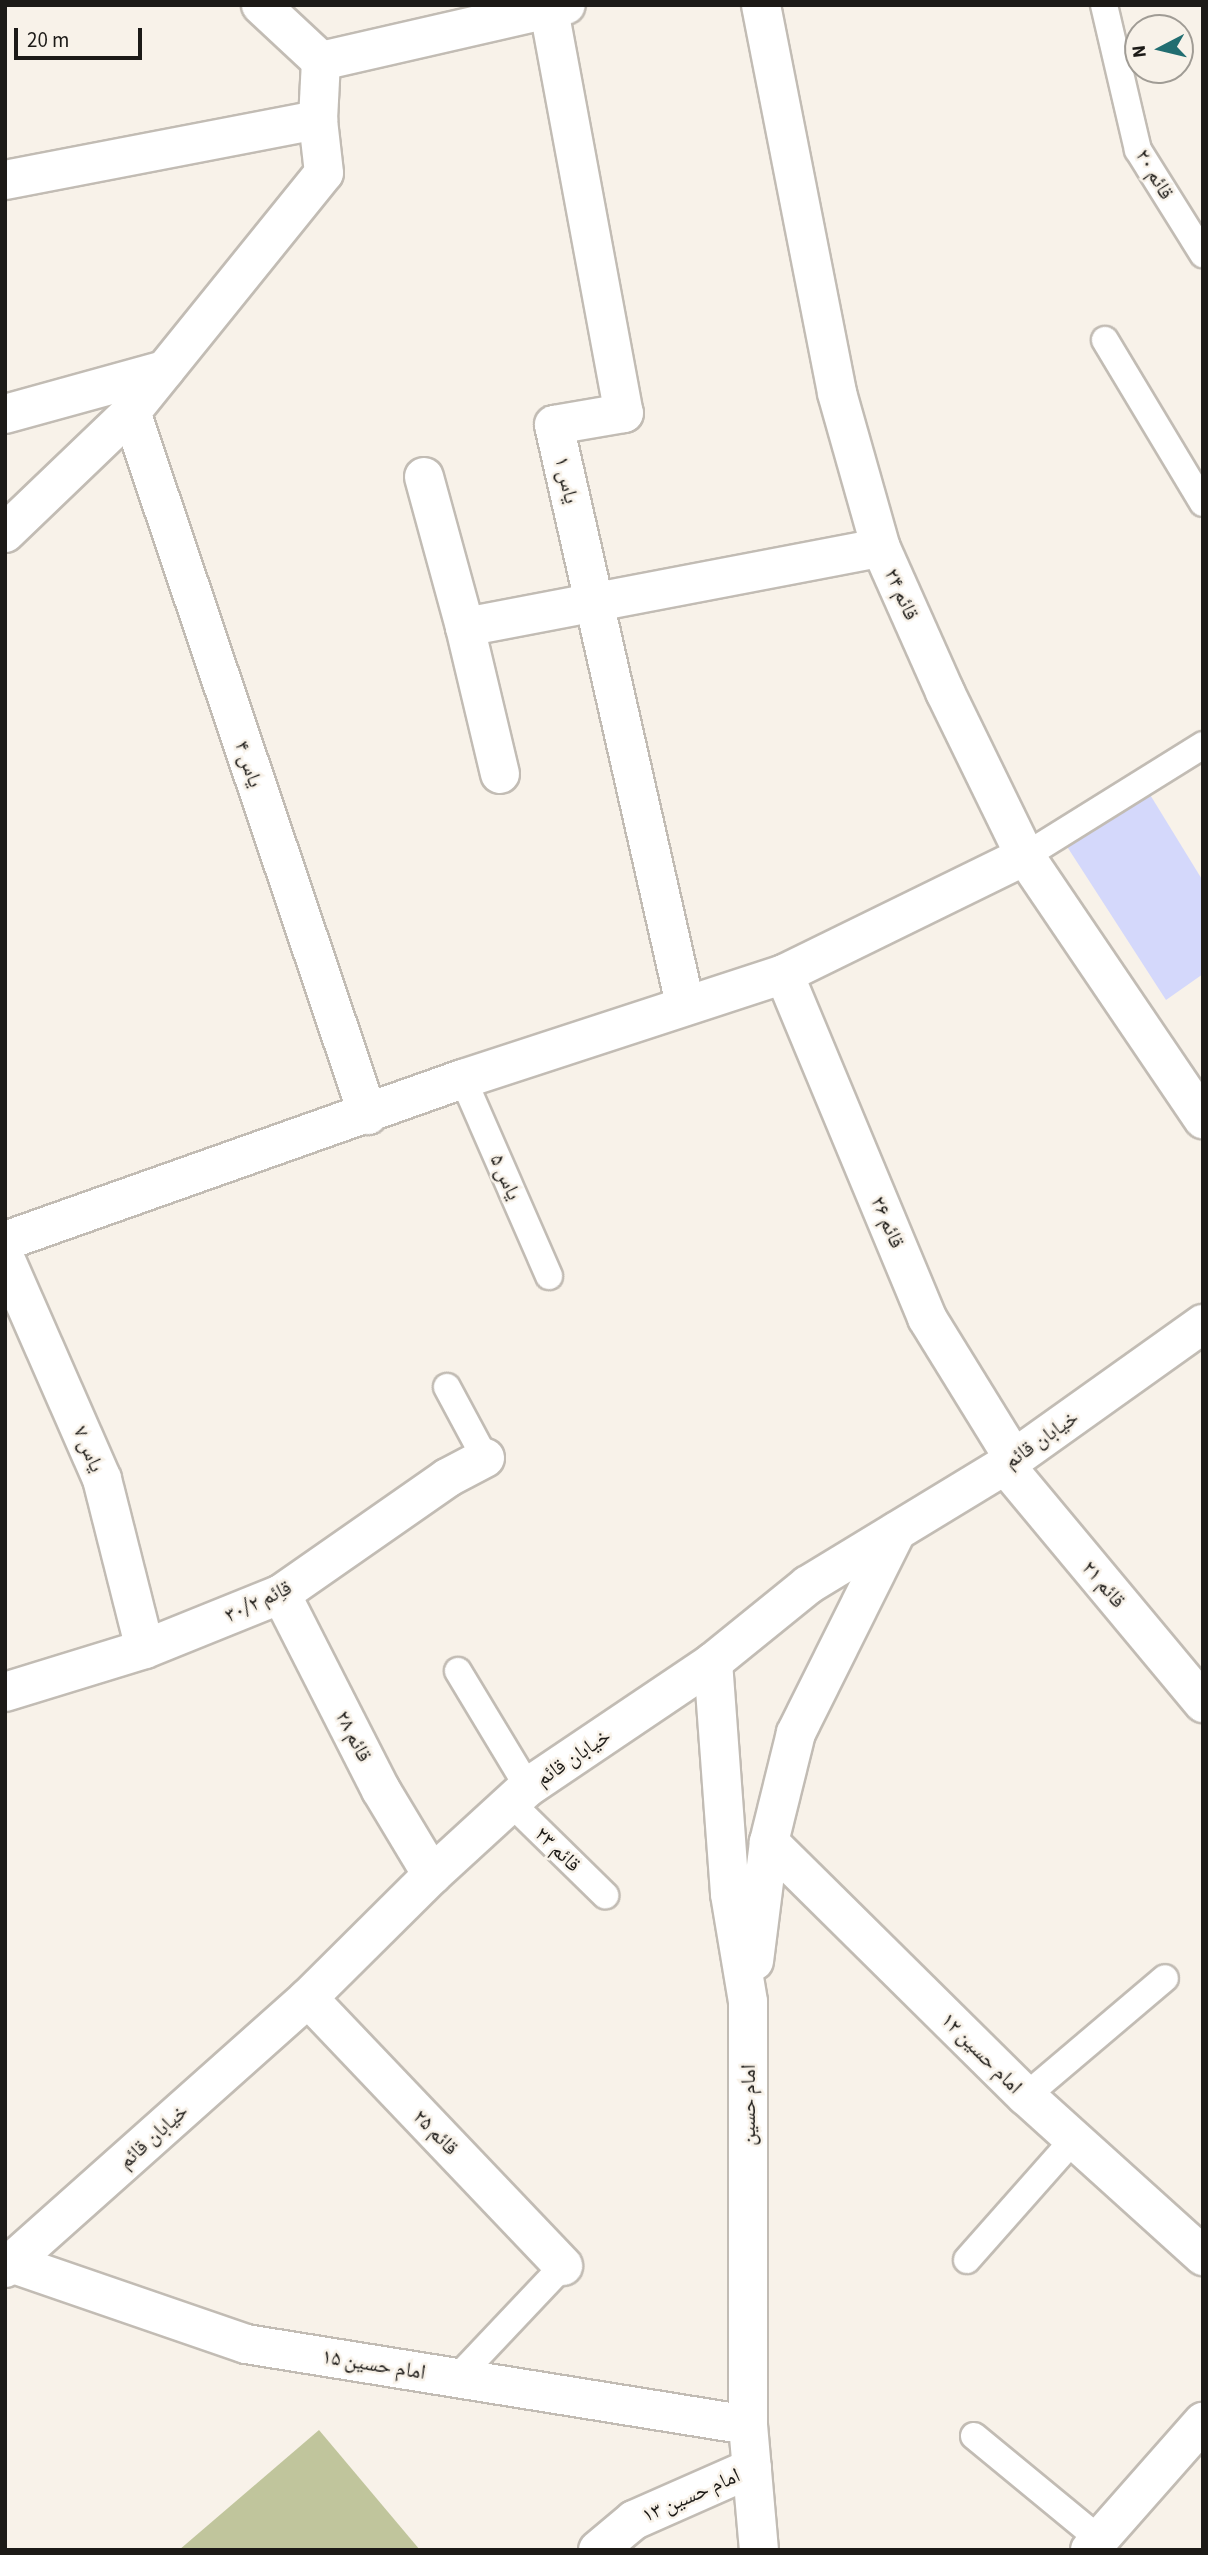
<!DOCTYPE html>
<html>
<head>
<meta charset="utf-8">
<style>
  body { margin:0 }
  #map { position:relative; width:1208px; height:2555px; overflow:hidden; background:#f8f2e9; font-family:"Source Sans 3","Noto Naskh Arabic",sans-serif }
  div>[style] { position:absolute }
  .green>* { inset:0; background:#c0c59c }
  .building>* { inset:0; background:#d4d8fb }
  .roads { filter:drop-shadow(2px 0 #c2bcb4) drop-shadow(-2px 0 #c2bcb4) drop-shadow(0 2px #c2bcb4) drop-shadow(0 -2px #c2bcb4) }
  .lane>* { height:26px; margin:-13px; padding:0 13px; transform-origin:13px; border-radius:13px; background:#fff }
  .street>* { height:38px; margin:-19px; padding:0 19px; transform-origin:19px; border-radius:19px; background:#fff }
  .secondary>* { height:38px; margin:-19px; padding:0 19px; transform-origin:19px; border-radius:19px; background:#fff }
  span { translate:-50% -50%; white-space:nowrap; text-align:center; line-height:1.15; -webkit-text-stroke:5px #f8f2e9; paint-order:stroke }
  .street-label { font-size:21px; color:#1c1a17 }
  .frame { position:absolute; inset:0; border:7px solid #1c1a17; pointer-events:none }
  .north { position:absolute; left:1124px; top:14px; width:70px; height:70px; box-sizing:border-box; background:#f8f2e9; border:2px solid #a09c95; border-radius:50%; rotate:263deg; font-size:19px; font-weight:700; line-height:28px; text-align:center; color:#1c1a17 }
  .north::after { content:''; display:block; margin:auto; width:24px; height:32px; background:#226e71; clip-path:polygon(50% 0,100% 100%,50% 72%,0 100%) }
  .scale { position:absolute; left:14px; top:28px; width:128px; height:32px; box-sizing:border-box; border:4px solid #1c1a17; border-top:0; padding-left:9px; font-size:21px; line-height:24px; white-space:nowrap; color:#1c1a17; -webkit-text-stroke:5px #f8f2e9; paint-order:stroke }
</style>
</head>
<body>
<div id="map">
  <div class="green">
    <i style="clip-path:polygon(319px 2430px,420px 2550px,179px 2550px)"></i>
  </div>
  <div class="building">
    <i style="clip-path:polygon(1149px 793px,1203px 881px,1203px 974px,1166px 1000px,1066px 845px)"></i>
  </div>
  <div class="roads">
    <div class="lane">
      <i style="left:1104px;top:5px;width:149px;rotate:76.8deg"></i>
      <i style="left:1138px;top:150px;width:123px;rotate:58deg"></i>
      <i style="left:1105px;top:340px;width:190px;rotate:59deg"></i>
      <i style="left:1025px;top:856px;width:210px;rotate:-31.9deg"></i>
      <i style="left:463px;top:1079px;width:215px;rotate:66.4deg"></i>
      <i style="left:447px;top:1387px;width:81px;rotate:61.8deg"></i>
      <i style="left:458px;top:1671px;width:135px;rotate:58.9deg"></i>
      <i style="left:511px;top:1803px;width:132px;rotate:44.4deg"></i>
      <i style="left:1026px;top:2096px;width:182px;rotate:-40.3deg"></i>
      <i style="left:967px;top:2260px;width:160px;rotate:-48.5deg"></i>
      <i style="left:457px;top:2378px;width:154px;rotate:-46.6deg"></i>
      <i style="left:974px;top:2436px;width:162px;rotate:39.5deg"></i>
    </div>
    <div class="street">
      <i style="left:261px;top:5px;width:82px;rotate:43deg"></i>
      <i style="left:761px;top:5px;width:395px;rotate:78.9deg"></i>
      <i style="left:837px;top:393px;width:161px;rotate:74.2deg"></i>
      <i style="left:881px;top:548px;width:158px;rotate:66deg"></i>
      <i style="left:945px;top:692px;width:182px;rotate:64deg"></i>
      <i style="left:1025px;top:856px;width:318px;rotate:55.9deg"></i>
      <i style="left:549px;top:10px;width:410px;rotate:79.5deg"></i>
      <i style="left:624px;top:413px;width:71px;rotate:170.3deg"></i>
      <i style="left:554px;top:425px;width:594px;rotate:77.25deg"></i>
      <i style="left:321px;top:61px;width:251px;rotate:-12.9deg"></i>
      <i style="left:5px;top:180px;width:319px;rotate:-10.9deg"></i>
      <i style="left:131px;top:412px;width:742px;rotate:71.37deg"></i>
      <i style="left:5px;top:414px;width:166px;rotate:-15.4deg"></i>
      <i style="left:424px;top:477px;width:156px;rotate:74.7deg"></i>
      <i style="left:465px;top:627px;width:151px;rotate:76.6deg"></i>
      <i style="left:5px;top:533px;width:175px;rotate:-43.8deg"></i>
      <i style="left:131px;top:412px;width:307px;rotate:-51.1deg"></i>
      <i style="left:324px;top:173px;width:53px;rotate:-96.5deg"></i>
      <i style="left:318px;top:120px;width:59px;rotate:-87.1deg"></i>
      <i style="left:465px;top:627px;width:423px;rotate:-10.8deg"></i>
      <i style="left:784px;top:974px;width:373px;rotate:67.4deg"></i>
      <i style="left:927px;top:1318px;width:166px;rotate:58.3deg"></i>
      <i style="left:5px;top:1241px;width:486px;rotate:-19.5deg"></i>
      <i style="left:463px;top:1079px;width:338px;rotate:-18.1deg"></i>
      <i style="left:784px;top:974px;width:268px;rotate:-26.1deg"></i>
      <i style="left:5px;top:1258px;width:241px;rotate:66.3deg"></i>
      <i style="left:102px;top:1479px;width:175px;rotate:75.8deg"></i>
      <i style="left:1005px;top:1465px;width:310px;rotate:50.2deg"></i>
      <i style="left:281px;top:1594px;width:220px;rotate:63deg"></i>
      <i style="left:381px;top:1790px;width:99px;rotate:59deg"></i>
      <i style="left:5px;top:1692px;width:146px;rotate:-17.1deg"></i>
      <i style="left:145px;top:1649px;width:147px;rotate:-22deg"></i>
      <i style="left:281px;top:1594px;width:203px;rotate:-34.9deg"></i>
      <i style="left:447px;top:1478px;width:43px;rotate:-27.8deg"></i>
      <i style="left:769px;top:1842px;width:361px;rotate:44.7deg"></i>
      <i style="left:1026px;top:2096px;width:239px;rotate:42.1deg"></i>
      <i style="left:308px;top:1998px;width:370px;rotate:46.4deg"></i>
      <i style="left:5px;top:2261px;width:255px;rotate:19deg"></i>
      <i style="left:246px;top:2344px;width:508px;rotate:9.17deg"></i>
      <i style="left:598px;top:2550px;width:47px;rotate:-39.8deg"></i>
      <i style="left:634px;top:2520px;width:129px;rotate:-23.8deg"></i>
      <i style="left:1090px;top:2550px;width:171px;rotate:-48.6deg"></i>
    </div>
    <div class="secondary">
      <i style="left:713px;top:1662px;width:233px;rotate:85.8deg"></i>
      <i style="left:730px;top:1894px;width:109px;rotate:80.5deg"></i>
      <i style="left:748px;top:2002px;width:423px;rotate:90deg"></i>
      <i style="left:748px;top:2425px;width:125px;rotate:85deg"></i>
      <i style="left:754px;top:1961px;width:120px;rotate:-82.8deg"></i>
      <i style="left:769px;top:1842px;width:112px;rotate:-76.1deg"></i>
      <i style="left:796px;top:1733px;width:225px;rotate:-63.5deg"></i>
      <i style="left:5px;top:2268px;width:406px;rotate:-41.7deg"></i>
      <i style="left:308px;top:1998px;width:175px;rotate:-44.8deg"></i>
      <i style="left:432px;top:1875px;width:130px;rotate:-42.5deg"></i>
      <i style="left:528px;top:1787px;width:223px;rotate:-34deg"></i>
      <i style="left:713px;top:1662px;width:122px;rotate:-39deg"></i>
      <i style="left:808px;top:1585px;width:231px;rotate:-31.3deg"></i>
      <i style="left:1005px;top:1465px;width:243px;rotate:-35.5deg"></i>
    </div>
  </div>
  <div class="street-label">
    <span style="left:1155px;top:174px;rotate:60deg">قائم ۲۰</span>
    <span style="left:567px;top:480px;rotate:77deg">یاس ۱</span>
    <span style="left:902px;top:594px;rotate:66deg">قائم ۲۴</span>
    <span style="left:249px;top:764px;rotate:71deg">یاس ۴</span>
    <span style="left:506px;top:1177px;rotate:66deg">یاس ۵</span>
    <span style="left:888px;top:1222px;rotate:67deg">قائم ۲۶</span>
    <span style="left:1041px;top:1439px;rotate:-35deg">خیابان قائم</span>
    <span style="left:89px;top:1449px;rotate:67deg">یاس ۷</span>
    <span style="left:1104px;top:1584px;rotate:50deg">قائم ۲۱</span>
    <span style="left:258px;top:1601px;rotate:-25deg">قاِئم ۳۰/۲</span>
    <span style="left:354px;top:1736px;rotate:63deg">قائم ۲۸</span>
    <span style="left:573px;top:1757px;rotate:-34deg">خیابان قائم</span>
    <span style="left:558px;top:1849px;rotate:44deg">قائم ۲۳</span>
    <span style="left:982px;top:2053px;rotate:45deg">امام حسین ۱۲</span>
    <span style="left:748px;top:2105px;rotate:-90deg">امام حسین</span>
    <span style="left:436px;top:2132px;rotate:46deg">قائم ۲۵</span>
    <span style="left:153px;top:2136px;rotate:-42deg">خیابان قائم</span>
    <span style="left:374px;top:2364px;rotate:9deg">امام حسین ۱۵</span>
    <span style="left:691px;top:2495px;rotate:-24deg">امام حسین ۱۳</span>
  </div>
  <div class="frame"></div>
  <div class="north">N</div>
  <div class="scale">20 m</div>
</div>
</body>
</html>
